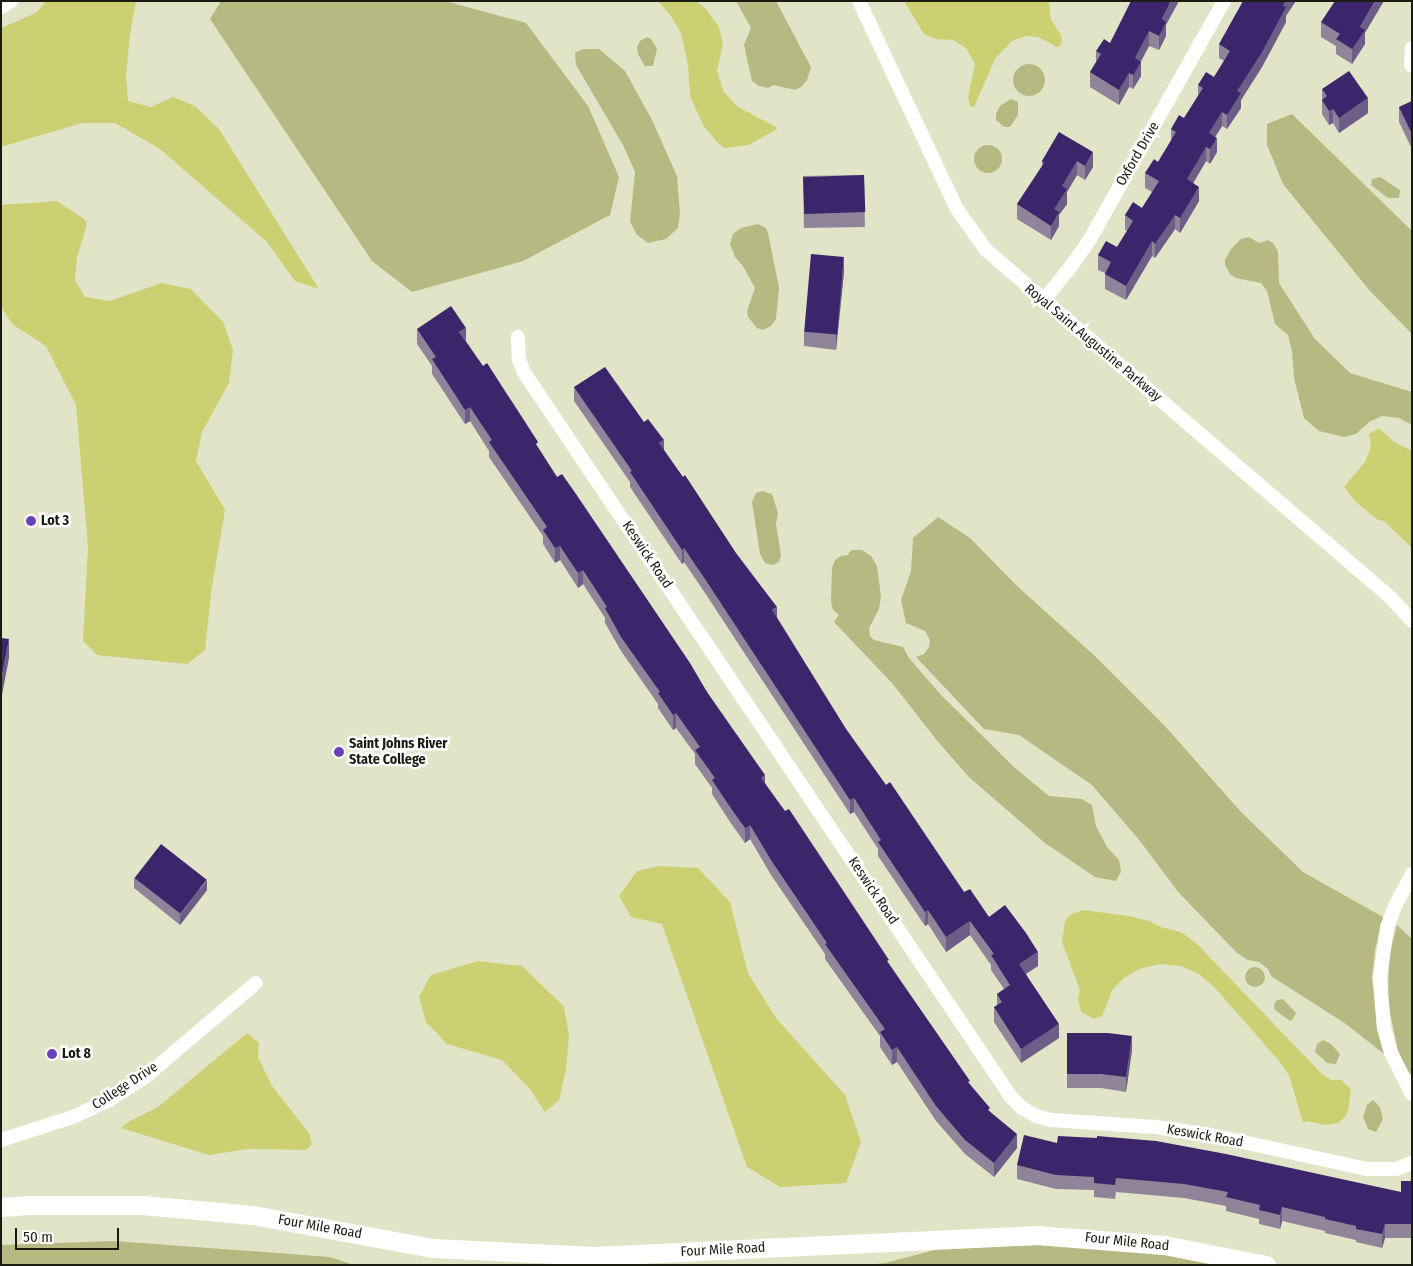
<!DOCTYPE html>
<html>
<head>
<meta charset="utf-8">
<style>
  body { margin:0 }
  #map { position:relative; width:1413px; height:1266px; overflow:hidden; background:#e2e4c8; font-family:"Fira Sans Condensed",sans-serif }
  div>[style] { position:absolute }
  .green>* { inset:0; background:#b6b982 }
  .round { border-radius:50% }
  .water>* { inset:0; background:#ccd073 }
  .minor>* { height:14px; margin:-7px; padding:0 7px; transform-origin:7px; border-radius:7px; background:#fff }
  .secondary>* { height:19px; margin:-9.5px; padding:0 9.5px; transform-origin:9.5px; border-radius:9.5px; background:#fff }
  .wall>* { inset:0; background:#90849a; transform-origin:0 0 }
  .shaded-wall>* { inset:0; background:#6e5e87 }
  .building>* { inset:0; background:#3d256b; transform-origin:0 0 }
  .dots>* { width:14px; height:14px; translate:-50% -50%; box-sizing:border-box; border:2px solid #fff; border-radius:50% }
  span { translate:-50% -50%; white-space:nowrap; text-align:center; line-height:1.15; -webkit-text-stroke:5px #fff; paint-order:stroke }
  .street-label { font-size:14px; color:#1a1b11 }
  .poi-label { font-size:14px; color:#1a1b11; font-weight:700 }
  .left { translate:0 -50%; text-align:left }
  .frame { position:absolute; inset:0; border:2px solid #1a1b11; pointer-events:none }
  .scale { position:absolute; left:15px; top:1228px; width:104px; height:22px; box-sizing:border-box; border:2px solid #1a1b11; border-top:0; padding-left:6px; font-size:15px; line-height:18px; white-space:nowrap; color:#1a1b11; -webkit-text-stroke:4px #fff; paint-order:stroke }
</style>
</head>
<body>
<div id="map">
  <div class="green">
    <i style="clip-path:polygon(221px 1px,445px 1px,526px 23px,588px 106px,619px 177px,610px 215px,523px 261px,412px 292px,372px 261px,210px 19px)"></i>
    <i style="clip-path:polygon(736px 1px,776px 1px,811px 67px,807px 80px,801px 87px,795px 90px,774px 85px,768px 88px,759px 86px,752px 81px,744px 45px,751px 28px)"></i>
    <i style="clip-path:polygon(647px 37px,651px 39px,657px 49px,653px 66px,645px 66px,638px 54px,637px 47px,640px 41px)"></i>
    <i style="clip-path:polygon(583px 49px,599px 49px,625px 71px,652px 120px,677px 176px,680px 214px,678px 228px,666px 239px,648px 243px,637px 235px,630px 222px,635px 172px,623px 145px,576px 65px,575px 53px)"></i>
    <i class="round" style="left:1013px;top:64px;width:32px;height:32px"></i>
    <i style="clip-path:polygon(1011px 99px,1018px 102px,1018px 115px,1010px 127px,1004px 127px,996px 120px,996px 114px,1000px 106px)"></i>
    <i style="clip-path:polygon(1292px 114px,1412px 231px,1412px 334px,1370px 291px,1283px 184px,1267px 145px,1267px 124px)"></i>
    <i class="round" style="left:974px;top:145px;width:28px;height:28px"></i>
    <i style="clip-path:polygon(1380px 177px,1400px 190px,1399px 198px,1388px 198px,1371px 185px,1372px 179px)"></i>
    <i style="clip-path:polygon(758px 224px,766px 228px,768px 233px,779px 287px,776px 319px,771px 326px,763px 330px,757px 328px,748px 317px,747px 311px,755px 288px,743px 266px,735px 257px,730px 244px,733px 234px,741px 228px)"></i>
    <i style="clip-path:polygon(1249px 237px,1259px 243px,1268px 240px,1274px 244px,1278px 252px,1279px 283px,1315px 339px,1350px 373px,1412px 392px,1412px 425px,1399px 418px,1382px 416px,1369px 422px,1356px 434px,1344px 437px,1319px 431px,1304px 418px,1294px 378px,1292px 351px,1288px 335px,1275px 324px,1267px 291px,1261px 283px,1236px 278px,1230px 274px,1225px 265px,1225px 260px,1231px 249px,1241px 239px)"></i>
    <i style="clip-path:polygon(762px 491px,772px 494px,778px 513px,776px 524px,781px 555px,779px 562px,773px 565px,765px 563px,760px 554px,752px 502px,756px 493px)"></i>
    <i style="clip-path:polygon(938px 517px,970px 538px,1016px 585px,1097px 658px,1164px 725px,1241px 812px,1303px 872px,1383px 917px,1375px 950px,1372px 977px,1377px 1029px,1384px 1054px,1346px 1024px,1271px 976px,1268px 969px,1259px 962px,1248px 960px,1237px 953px,1179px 893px,1140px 841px,1092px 785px,1019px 735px,984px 729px,916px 657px,924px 654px,929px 647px,930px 640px,925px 631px,906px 623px,901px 600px,911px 571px,913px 538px)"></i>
    <i style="clip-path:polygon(851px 550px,862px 550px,871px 556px,877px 566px,881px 596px,879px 609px,869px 628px,870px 636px,874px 640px,903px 647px,909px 658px,941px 695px,1014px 767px,1049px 796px,1082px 799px,1092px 805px,1096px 826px,1107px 847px,1119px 860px,1121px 872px,1116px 881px,1095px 877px,1045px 843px,969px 777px,939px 743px,892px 683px,834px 622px,839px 615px,833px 610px,831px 601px,832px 568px,835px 560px,841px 556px,848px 555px)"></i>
    <i style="clip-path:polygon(1397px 925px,1412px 939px,1412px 1075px,1407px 1071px,1398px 1051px,1388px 1004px,1389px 955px)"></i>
    <i class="round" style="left:1245px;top:967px;width:20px;height:20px"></i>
    <i style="clip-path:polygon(1283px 999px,1296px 1013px,1293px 1019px,1290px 1021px,1275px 1010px,1274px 1005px,1277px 1000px)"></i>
    <i style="clip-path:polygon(1323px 1040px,1331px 1044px,1340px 1054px,1336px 1064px,1327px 1063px,1315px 1052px,1317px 1044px)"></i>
    <i style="clip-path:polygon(1373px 1100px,1380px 1107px,1383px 1119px,1376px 1132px,1368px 1129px,1363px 1117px,1367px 1105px)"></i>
    <i style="clip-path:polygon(114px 1241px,330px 1257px,354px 1265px,1px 1265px,1px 1245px)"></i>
    <i style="clip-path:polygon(1037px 1243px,1164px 1252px,1226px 1265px,866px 1265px,885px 1263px,950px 1246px)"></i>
  </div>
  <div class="water">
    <i style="clip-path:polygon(46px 1px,136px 1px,130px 34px,126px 75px,128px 101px,151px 107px,173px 97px,195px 106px,219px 129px,319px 289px,295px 281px,267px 242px,160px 149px,115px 123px,82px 123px,1px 147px,1px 28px,36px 13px)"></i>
    <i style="clip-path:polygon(658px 1px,696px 1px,706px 9px,719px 27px,723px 43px,717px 71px,724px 92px,738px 107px,778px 128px,749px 145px,724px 148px,718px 143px,703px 125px,690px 96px,688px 65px,681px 33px,671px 16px)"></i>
    <i style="clip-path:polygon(904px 1px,1049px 1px,1051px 20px,1061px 35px,1062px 41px,1060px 46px,1057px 47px,1038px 37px,1026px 36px,1012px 41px,995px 59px,974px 107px,970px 106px,968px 97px,975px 64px,966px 48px,953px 40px,935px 39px,924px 34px)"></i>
    <i style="clip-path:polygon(57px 201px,84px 219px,87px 224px,77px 258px,75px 280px,85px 297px,110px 301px,161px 283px,191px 289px,223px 322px,233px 350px,229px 383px,202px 432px,196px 461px,225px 510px,212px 586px,205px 650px,187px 664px,97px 655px,83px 641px,88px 547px,76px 405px,46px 346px,12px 324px,1px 307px,1px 205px)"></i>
    <i style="clip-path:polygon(1379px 428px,1394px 442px,1412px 451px,1412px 548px,1384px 521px,1378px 520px,1356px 502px,1344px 487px,1365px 462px,1371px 447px,1369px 434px)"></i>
    <i style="clip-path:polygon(660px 866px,698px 868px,730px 902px,748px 973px,776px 1018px,845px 1095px,861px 1142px,846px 1183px,780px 1187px,747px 1167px,662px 924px,631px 917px,619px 896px,637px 871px)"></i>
    <i style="clip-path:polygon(1083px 910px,1129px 916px,1149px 921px,1161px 927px,1181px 932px,1196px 943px,1323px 1075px,1332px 1080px,1341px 1080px,1351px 1089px,1348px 1111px,1345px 1117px,1338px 1123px,1325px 1125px,1306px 1121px,1303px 1123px,1289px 1075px,1279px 1061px,1216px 989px,1199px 974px,1181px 966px,1160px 964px,1142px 968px,1125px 977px,1113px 989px,1102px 1016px,1094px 1019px,1081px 1012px,1078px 998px,1080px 990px,1062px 942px,1065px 921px,1070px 915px)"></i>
    <i style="clip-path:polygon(478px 961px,522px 966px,564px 1007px,569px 1035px,566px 1070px,559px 1100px,545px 1112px,530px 1089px,502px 1060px,447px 1044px,426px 1022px,419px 997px,431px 975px)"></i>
    <i style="clip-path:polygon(247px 1033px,259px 1043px,258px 1057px,272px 1086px,309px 1133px,312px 1144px,306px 1150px,249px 1149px,209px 1155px,121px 1128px,130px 1121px,158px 1107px)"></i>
  </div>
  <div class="minor">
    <i style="left:859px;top:1px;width:230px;rotate:64.8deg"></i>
    <i style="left:957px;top:209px;width:50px;rotate:54.7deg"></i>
    <i style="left:986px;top:250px;width:533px;rotate:40.66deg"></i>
    <i style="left:1390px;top:597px;width:33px;rotate:47deg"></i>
    <i style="left:1px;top:7px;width:12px;rotate:-31deg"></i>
    <i style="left:1411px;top:65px;width:17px;rotate:-87deg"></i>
    <i style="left:1043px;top:301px;width:46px;rotate:-51.1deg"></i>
    <i style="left:1072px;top:265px;width:32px;rotate:-55deg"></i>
    <i style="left:1090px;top:239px;width:273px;rotate:-60.6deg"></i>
    <i style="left:518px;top:337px;width:23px;rotate:88deg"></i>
    <i style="left:519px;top:360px;width:15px;rotate:67deg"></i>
    <i style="left:525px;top:374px;width:871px;rotate:56.09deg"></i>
    <i style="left:1011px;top:1097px;width:16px;rotate:45deg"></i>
    <i style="left:1022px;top:1108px;width:16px;rotate:30deg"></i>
    <i style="left:1036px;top:1116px;width:16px;rotate:15deg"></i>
    <i style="left:1051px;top:1120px;width:105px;rotate:3.8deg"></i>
    <i style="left:1156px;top:1127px;width:56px;rotate:8.3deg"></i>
    <i style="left:1211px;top:1135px;width:160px;rotate:12.3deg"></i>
    <i style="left:1367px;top:1169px;width:29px"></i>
    <i style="left:1396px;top:1169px;width:17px;rotate:-21deg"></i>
    <i style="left:1412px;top:874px;width:34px;rotate:118deg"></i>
    <i style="left:1396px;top:904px;width:26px;rotate:111deg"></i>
    <i style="left:1387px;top:928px;width:50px;rotate:98deg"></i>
    <i style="left:1380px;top:978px;width:50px;rotate:85.4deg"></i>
    <i style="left:1384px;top:1028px;width:26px;rotate:74deg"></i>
    <i style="left:1391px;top:1053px;width:46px;rotate:62.9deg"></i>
    <i style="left:1px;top:1140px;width:76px;rotate:-17.7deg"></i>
    <i style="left:73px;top:1117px;width:40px;rotate:-25deg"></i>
    <i style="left:109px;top:1100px;width:43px;rotate:-32.6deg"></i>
    <i style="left:145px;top:1077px;width:145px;rotate:-40.3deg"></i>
  </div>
  <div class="secondary">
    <i style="left:1px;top:1207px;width:29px;rotate:-4deg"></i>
    <i style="left:30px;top:1205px;width:113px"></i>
    <i style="left:143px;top:1205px;width:110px;rotate:5.2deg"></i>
    <i style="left:253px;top:1215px;width:183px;rotate:10.4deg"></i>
    <i style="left:433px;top:1248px;width:161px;rotate:2.8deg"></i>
    <i style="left:594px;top:1256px;width:442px;rotate:-2.7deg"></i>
    <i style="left:1036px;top:1235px;width:128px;rotate:4.5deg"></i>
    <i style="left:1164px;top:1245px;width:104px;rotate:11.1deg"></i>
  </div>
  <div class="wall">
    <i style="clip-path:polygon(1286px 16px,1286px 22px,1262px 67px,1241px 100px,1241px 108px,1227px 129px,1222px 126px,1215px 137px,1217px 152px,1210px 164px,1206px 161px,1193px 183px,1199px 201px,1180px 233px,1175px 229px,1155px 258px,1152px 256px,1126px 300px,1105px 289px,1105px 273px,1098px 270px,1098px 255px,1117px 247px,1127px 231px,1125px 230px,1125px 215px,1142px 208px,1152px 192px,1145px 188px,1145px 173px,1158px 162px,1171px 141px,1171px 129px,1184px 118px,1198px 96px,1198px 85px,1214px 77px,1224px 61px,1219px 58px,1219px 44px)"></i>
    <i style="clip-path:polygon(1321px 22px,1365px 33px,1365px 44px,1352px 64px,1336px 54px,1336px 46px,1321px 37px)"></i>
    <i style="clip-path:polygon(1166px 25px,1166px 36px,1159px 50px,1149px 46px,1141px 62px,1141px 76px,1133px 89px,1129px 87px,1119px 105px,1090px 87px,1090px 72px,1096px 62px,1096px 51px,1110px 43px)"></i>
    <i style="clip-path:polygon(1322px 89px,1368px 113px,1339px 133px,1333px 123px,1329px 125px,1322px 114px)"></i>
    <i style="clip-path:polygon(1412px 101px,1412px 149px,1399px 122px,1399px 107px)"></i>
    <i style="clip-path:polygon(1059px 132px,1093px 167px,1085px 180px,1077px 175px,1067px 192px,1067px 204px,1059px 215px,1059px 226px,1051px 240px,1017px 219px,1017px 204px,1042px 166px,1042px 161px)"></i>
    <i style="left:864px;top:175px;width:52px;height:61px;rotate:89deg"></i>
    <i style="clip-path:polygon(844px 272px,836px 350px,804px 346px,804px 332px)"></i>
    <i style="clip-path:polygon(417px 329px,466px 341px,557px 477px,707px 692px,765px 783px,889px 964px,970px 1085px,1017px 1148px,994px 1177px,965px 1154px,936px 1121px,897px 1062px,892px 1065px,880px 1047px,880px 1036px,825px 959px,825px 954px,771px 875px,750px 839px,745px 843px,730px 822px,712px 794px,712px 788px,695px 764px,695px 754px,676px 728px,673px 730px,658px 708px,658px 704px,621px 651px,605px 623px,605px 618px,583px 584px,578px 588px,560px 560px,555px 563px,543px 544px,543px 536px,489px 457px,489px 451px,470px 421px,465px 424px,432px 374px,432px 366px,417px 344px)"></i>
    <i style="clip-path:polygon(574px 387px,664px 450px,777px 617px,846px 729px,886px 785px,964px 892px,1038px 966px,1026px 974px,1059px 1038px,1021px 1063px,994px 1022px,994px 1007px,997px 1006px,997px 994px,1004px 989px,991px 970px,991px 965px,970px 935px,946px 952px,928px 924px,925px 926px,878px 856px,878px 849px,854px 812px,850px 814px,707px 596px,684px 562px,682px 564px,630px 487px,630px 482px,574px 401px)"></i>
    <i style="clip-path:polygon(134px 878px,207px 890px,180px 925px,134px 888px)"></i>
    <i style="clip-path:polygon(1067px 1033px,1132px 1050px,1126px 1092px,1101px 1088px,1067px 1088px)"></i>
    <i style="clip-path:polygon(1057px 1143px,1401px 1192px,1412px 1181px,1412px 1238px,1385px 1238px,1382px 1248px,1356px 1242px,1356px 1240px,1325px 1233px,1325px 1231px,1282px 1221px,1280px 1229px,1259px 1224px,1259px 1219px,1226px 1211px,1226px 1206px,1184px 1198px,1116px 1192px,1115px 1199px,1094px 1197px,1094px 1190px,1056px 1189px,1017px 1179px,1017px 1165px)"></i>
  </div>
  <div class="shaded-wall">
    <i style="clip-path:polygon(1171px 1px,1179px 1px,1166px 25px,1166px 36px,1159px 50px,1159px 36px,1162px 19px)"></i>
    <i style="clip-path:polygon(1286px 1px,1296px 1px,1286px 16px,1286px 22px,1262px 67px,1241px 100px,1241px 108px,1227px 129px,1227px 115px,1237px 91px)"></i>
    <i style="clip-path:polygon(1375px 1px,1384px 1px,1365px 33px,1365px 44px,1352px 64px,1352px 49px,1360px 27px)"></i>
    <i style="clip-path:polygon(1149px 31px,1149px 46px,1139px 64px,1141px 62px,1141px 76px,1133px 89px,1133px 75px,1135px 58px)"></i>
    <i style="clip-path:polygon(1129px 73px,1129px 87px,1119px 105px,1119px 90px)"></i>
    <i style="clip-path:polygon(1368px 98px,1368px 113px,1339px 133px,1339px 118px)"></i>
    <i style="clip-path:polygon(1333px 109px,1333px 123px,1329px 125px,1329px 111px)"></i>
    <i style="clip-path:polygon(1222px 112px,1222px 126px,1209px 147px,1209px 133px)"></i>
    <i style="clip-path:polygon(1217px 138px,1217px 152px,1210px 164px,1210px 149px)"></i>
    <i style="clip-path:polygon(1206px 147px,1206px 161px,1187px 194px,1187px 179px)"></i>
    <i style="clip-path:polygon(1093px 152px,1093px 167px,1085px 180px,1085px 166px)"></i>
    <i style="clip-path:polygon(1077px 161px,1077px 175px,1067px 192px,1067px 204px,1059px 215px,1059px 226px,1051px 240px,1051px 226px,1054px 209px,1062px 186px)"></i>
    <i style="clip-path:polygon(1199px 187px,1199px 201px,1180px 233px,1180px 218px)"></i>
    <i style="clip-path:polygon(1175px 215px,1175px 229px,1155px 258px,1155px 244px)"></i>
    <i style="clip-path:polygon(1152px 241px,1152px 256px,1126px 300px,1126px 286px)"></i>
    <i style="clip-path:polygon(844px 257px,844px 272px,836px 350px,836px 335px)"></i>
    <i style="clip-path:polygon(466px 328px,466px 342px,459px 332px)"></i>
    <i style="clip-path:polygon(470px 407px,470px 421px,465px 424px,465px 410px)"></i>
    <i style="clip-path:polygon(664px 440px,664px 455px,659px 443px)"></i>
    <i style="clip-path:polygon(560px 546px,560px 560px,555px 563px,555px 548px)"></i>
    <i style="clip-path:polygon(684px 548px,684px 562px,682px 564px,682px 550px)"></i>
    <i style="clip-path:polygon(583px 570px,583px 584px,578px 588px,578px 573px)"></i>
    <i style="clip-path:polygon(777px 607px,777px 621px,772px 610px)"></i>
    <i style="clip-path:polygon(9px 639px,9px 658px,1px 700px,1px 681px)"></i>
    <i style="clip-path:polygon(676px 713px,676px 728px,673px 730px,673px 715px)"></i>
    <i style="clip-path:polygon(765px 775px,765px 790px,761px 778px)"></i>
    <i style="clip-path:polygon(854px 798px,854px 812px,850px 814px,850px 800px)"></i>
    <i style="clip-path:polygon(750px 825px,750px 839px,745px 843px,745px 828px)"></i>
    <i style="clip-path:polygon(207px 880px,207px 890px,180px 925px,180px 915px)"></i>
    <i style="clip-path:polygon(928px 910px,928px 924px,925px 926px,925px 912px)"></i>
    <i style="clip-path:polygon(970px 921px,970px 935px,946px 952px,946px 937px)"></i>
    <i style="clip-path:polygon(1038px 952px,1038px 966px,1019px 978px,1019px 964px)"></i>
    <i style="clip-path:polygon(1059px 1024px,1059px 1038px,1021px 1063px,1021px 1049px)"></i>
    <i style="clip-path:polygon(1132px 1036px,1132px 1050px,1126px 1092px,1126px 1077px)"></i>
    <i style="clip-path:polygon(897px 1047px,897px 1062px,892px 1065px,892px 1050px)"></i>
    <i style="clip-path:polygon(1017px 1134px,1017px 1148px,994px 1177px,994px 1163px)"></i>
    <i style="clip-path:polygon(1282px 1207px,1282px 1221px,1280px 1229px,1280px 1215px)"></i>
    <i style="clip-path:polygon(1385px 1224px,1385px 1238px,1382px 1248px,1382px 1234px)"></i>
  </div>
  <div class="building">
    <i style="clip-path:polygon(1131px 1px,1171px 1px,1162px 19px,1166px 22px,1159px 36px,1149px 31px,1135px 58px,1141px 62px,1133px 75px,1129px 73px,1119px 90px,1090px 72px,1101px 54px,1096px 51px,1104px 39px,1110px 43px)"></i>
    <i style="clip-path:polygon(1243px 1px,1286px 1px,1283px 6px,1286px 7px,1262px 52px,1237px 91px,1241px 93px,1227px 115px,1222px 112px,1209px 133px,1217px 138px,1210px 149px,1206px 147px,1187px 179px,1199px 187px,1180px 218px,1175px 215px,1155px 244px,1152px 241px,1126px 286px,1105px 274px,1111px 262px,1098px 255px,1106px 241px,1117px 247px,1133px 221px,1125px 215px,1133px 202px,1142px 208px,1159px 181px,1145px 173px,1154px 159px,1158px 162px,1176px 132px,1171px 129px,1179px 115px,1184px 118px,1203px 88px,1198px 85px,1206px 72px,1214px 77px,1230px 51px,1219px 44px)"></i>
    <i style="clip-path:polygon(1335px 1px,1375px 1px,1360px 27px,1365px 30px,1352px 49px,1336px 39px,1340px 34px,1321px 22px)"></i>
    <i style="clip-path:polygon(1349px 71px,1368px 98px,1339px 118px,1333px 109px,1329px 111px,1322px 100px,1327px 96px,1322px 89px)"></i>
    <i style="clip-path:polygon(1412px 101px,1412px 134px,1399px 107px)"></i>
    <i style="clip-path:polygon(1059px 132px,1093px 152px,1085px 166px,1077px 161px,1062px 186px,1067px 189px,1054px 209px,1059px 212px,1051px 226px,1017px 204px,1044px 163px,1042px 161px)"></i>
    <i style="left:864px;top:175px;width:37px;height:61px;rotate:88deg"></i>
    <i style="left:811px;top:254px;width:33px;height:78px;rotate:5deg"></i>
    <i style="clip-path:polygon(451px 306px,466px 328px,459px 332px,483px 366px,487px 363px,538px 442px,536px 444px,557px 477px,562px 474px,576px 494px,690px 663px,707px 692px,765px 775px,761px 778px,785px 811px,789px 809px,889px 960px,887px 961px,970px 1081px,968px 1082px,990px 1108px,988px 1110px,1017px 1134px,994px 1163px,965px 1140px,936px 1106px,897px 1047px,892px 1050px,880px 1032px,885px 1029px,825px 944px,827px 943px,771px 860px,750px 825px,745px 828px,730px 807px,712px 780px,715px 778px,695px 750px,700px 747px,676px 713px,673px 715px,658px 693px,660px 692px,621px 637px,605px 608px,607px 607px,583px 570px,578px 573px,560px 546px,555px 548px,543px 530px,547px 527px,489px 442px,492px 440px,470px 407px,465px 410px,432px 359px,436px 357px,417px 329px)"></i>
    <i style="clip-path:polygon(605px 367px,644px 422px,648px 419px,664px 440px,659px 443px,683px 477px,685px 475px,736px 553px,777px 607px,772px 610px,846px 729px,886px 785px,890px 782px,964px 892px,970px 889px,989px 917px,1005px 905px,1026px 933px,1038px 952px,1019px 964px,1059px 1024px,1021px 1049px,994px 1007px,1002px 1002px,997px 994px,1010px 985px,991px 955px,994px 954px,970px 921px,946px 937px,928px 910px,925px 912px,878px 842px,881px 840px,854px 798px,850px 800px,707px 582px,684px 548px,682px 550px,630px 472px,632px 471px,574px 387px)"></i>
    <i style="clip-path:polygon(1px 638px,9px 639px,1px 681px)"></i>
    <i style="left:161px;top:844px;width:58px;height:43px;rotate:38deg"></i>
    <i style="clip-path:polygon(1067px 1033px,1108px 1033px,1132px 1036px,1126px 1077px,1101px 1074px,1067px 1074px)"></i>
    <i style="clip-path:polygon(1024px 1135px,1057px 1143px,1058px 1136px,1097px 1138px,1097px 1136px,1156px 1141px,1226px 1154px,1401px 1192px,1401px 1181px,1412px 1181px,1412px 1224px,1385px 1224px,1382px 1234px,1356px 1229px,1356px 1226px,1325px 1219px,1325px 1217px,1282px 1207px,1280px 1215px,1259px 1210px,1260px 1205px,1226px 1197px,1228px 1192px,1184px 1184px,1116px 1178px,1115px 1185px,1094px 1183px,1094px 1177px,1056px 1175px,1017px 1165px)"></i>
  </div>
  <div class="dots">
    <i style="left:31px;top:521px;background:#6b40b8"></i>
    <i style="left:339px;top:752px;background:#6b40b8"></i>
    <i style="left:52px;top:1054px;background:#6b40b8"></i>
  </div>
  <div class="street-label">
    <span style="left:1138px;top:154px;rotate:-60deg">Oxford Drive</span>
    <span style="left:1093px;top:343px;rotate:40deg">Royal Saint Augustine Parkway</span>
    <span style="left:647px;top:555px;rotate:56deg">Keswick Road</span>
    <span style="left:873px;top:891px;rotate:56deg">Keswick Road</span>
    <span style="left:125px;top:1086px;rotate:-33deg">College Drive</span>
    <span style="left:1205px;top:1136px;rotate:10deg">Keswick Road</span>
    <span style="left:320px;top:1227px;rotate:10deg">Four Mile Road</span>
    <span style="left:1127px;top:1242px;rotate:6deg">Four Mile Road</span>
    <span style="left:723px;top:1250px;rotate:-3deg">Four Mile Road</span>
  </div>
  <div class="poi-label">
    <span class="left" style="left:41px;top:521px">Lot 3</span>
    <span class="left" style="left:349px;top:752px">Saint Johns River<br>State College</span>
    <span class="left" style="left:62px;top:1054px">Lot 8</span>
  </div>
  <div class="frame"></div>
  <div class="scale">50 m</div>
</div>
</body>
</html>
